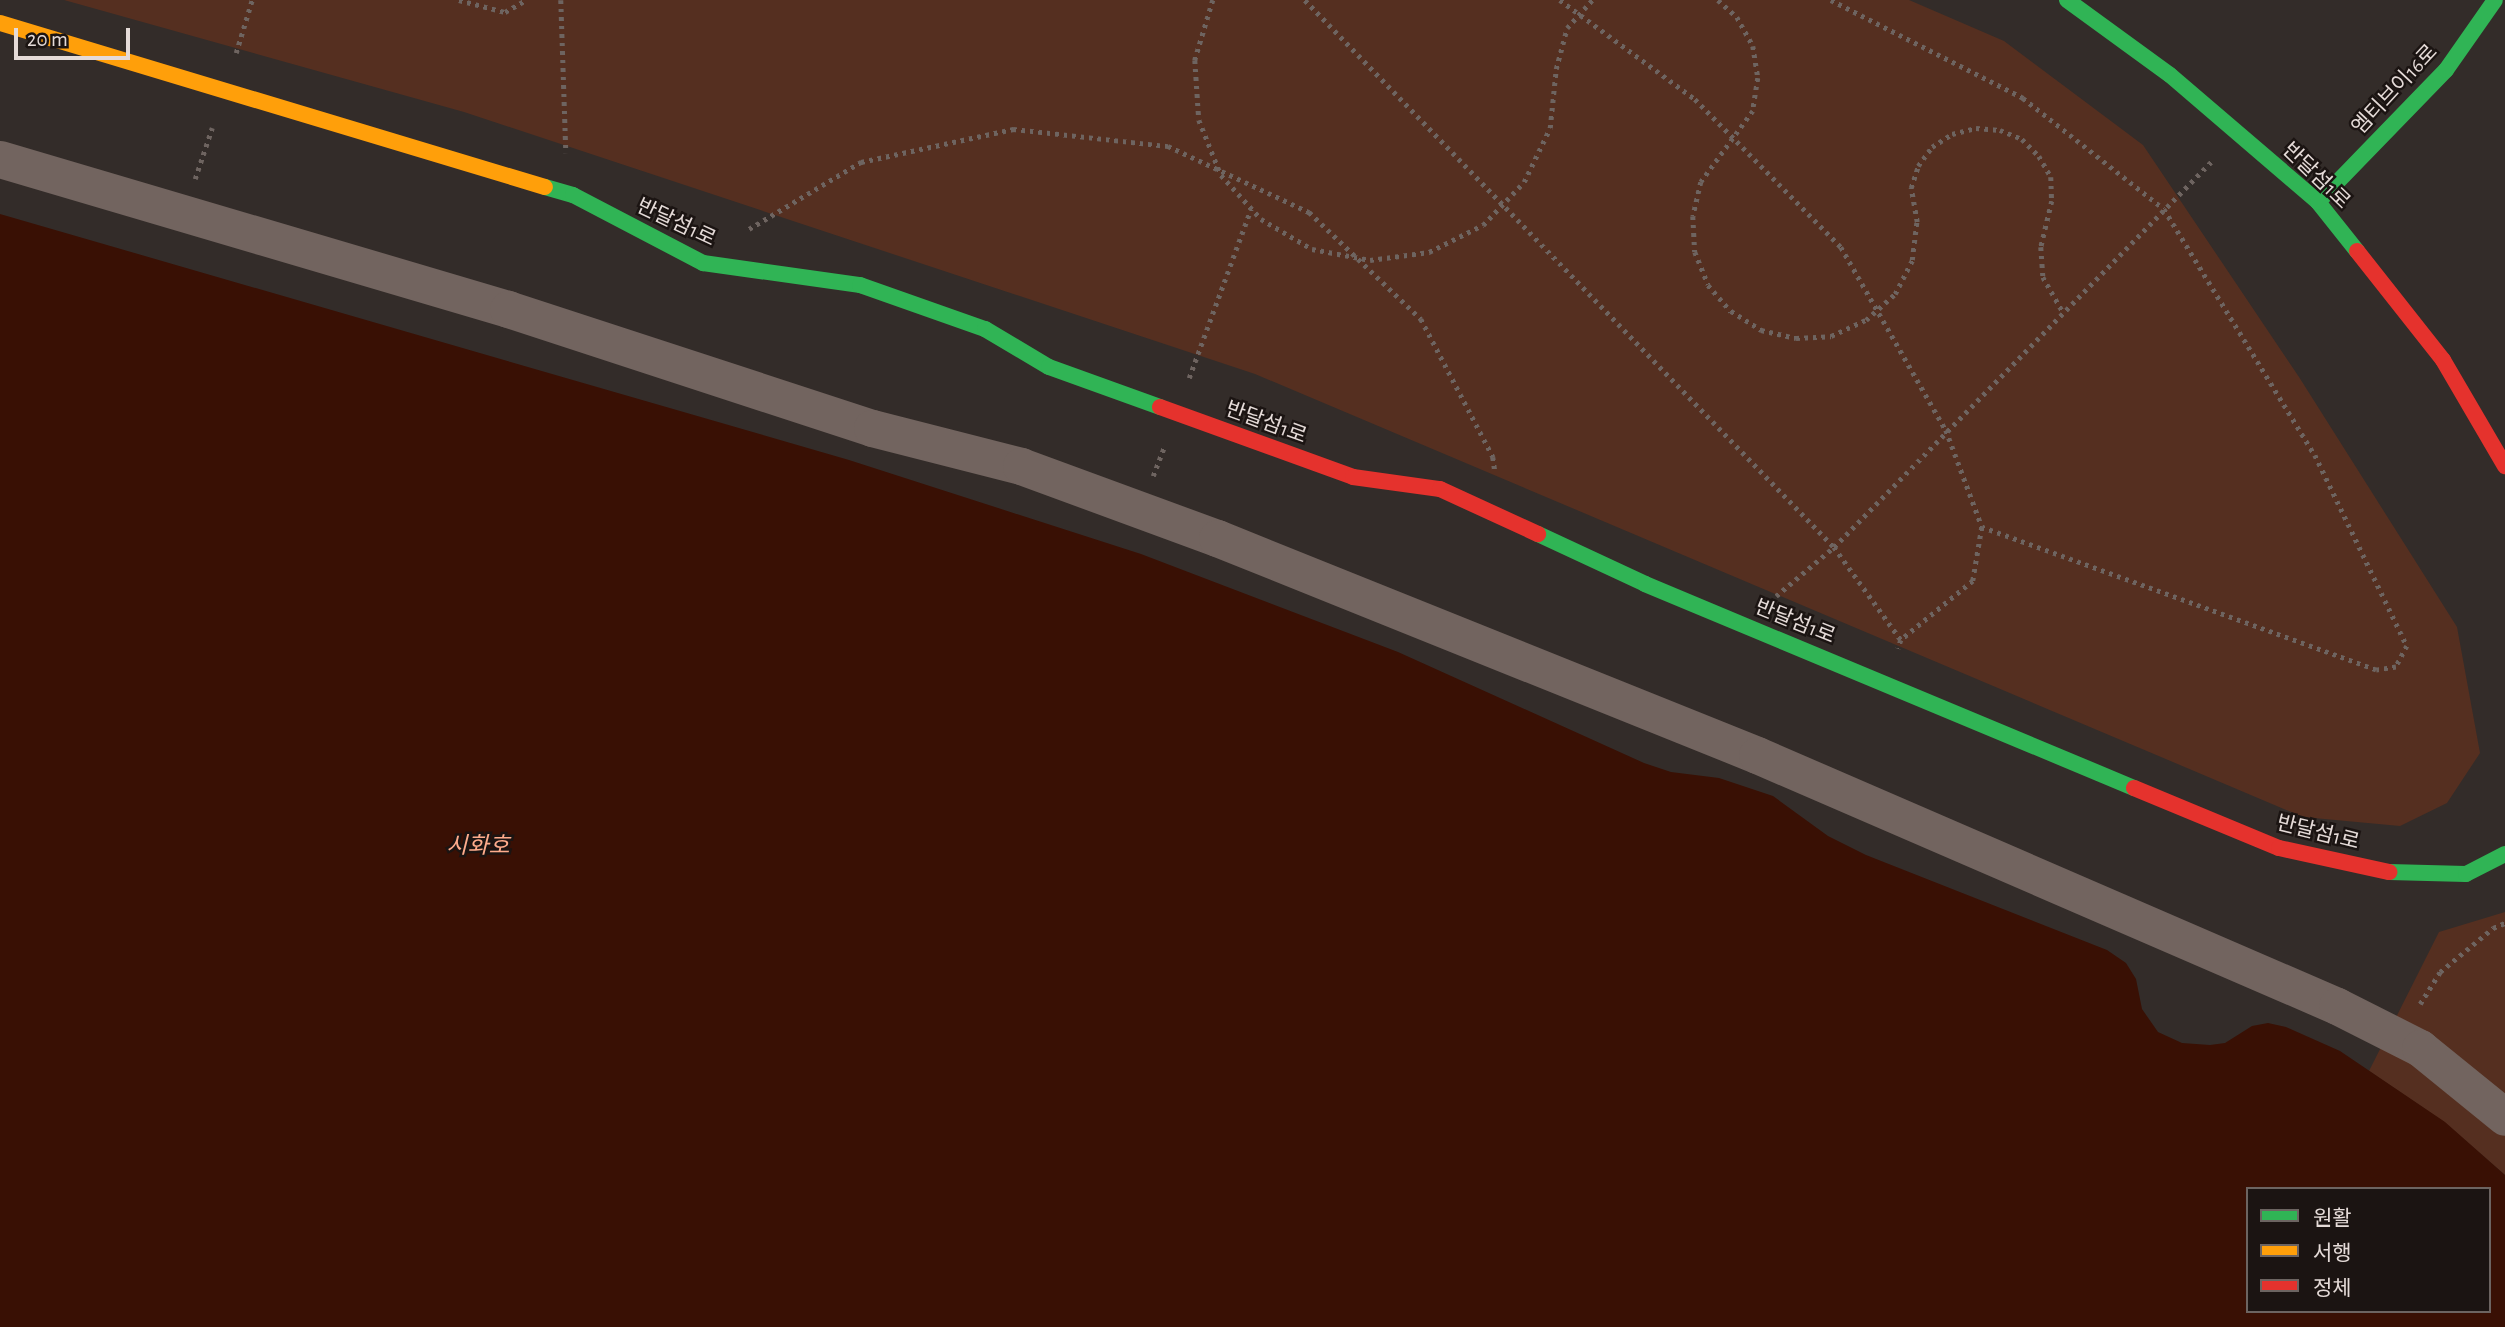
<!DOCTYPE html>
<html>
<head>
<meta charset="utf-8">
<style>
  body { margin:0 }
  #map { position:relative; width:2505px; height:1327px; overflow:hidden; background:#332c29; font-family:"Alegreya Sans","Noto Sans KR",sans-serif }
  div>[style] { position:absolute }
  .green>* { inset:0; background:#552f20 }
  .water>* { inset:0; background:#391004 }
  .path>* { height:4.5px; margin-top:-2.25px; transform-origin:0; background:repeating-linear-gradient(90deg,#6e6460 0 3.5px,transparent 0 8.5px) }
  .street>* { height:37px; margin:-18.5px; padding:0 18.5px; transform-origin:18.5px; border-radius:18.5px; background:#72645f }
  .fast>* { height:16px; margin:-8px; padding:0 8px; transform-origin:8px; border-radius:8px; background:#30b455 }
  .slow>* { height:16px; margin:-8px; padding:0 8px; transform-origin:8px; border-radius:8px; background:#ff9f0a }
  .jam>* { height:16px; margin:-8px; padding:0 8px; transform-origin:8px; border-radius:8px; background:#e5322d }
  span { translate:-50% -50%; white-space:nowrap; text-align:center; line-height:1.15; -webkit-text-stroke:5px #1b1412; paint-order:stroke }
  .street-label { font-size:21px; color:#e5dbd8 }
  .water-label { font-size:23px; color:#feac8c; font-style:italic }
  .legend { position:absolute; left:2246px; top:1187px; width:245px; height:126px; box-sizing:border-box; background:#1b1412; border:2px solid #6c6461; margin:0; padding:9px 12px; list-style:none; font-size:21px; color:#e5dbd8 }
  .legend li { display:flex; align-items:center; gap:14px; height:35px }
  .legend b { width:35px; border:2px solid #6c6461 }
  .scale { position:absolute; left:14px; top:28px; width:116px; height:32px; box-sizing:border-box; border:4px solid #e5dbd8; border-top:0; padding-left:9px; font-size:21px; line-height:24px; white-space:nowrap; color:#e5dbd8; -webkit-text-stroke:5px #1b1412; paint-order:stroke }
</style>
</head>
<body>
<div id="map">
  <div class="green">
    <i style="clip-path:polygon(64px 0,1909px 0,2004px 41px,2143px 145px,2299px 377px,2457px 627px,2480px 753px,2447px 803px,2400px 826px,2303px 817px,1255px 374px,464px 112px)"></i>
    <i style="clip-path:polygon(2505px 912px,2505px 1175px,2444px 1122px,2369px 1071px,2439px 932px)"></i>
  </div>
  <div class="water">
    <i style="clip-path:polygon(evenodd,0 214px,849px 460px,1141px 554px,1398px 652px,1644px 763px,1671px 772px,1719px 778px,1773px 796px,1828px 836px,1866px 855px,2107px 950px,2126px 963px,2136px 979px,2142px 1009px,2158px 1032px,2182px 1043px,2210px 1045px,2225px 1043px,2252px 1026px,2268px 1023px,2286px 1027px,2340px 1051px,2445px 1122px,2505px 1175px,2505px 1327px,0 1327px,0 214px,2248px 1189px,2489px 1189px,2489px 1311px,2248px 1311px,2248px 1189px)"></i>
  </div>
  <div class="path">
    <i style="left:459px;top:0;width:48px;rotate:14.6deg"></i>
    <i style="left:505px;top:12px;width:24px;rotate:-30deg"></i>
    <i style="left:561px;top:0;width:153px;rotate:88.1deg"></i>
    <i style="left:1213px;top:0;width:63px;rotate:106.7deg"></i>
    <i style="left:1195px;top:60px;width:60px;rotate:86.2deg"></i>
    <i style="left:1199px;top:120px;width:59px;rotate:68.2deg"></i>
    <i style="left:1221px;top:175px;width:59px;rotate:47.7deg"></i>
    <i style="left:1261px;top:219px;width:59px;rotate:30.5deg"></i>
    <i style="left:1312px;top:249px;width:59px;rotate:10.7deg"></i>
    <i style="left:1370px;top:260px;width:60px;rotate:-7.7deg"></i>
    <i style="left:1429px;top:252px;width:60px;rotate:-26.6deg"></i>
    <i style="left:1483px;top:225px;width:59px;rotate:-46.4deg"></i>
    <i style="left:1524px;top:182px;width:60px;rotate:-64.3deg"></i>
    <i style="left:1550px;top:128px;width:59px;rotate:-84.2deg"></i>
    <i style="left:1556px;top:69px;width:42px;rotate:-75deg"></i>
    <i style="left:1567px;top:28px;width:38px;rotate:-48deg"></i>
    <i style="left:1305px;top:0;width:761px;rotate:45.96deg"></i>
    <i style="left:1834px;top:547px;width:115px;rotate:54.2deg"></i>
    <i style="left:1901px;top:640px;width:9px;rotate:108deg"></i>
    <i style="left:1560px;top:0;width:167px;rotate:36.3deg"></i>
    <i style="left:1695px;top:99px;width:208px;rotate:45.4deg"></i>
    <i style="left:1841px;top:247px;width:211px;rotate:60.2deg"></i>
    <i style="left:1946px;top:430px;width:103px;rotate:69.6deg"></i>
    <i style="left:1982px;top:527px;width:55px;rotate:99.5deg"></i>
    <i style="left:1973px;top:581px;width:93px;rotate:140.7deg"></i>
    <i style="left:1718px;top:0;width:25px;rotate:42deg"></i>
    <i style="left:1737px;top:17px;width:33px;rotate:61deg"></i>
    <i style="left:1753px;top:46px;width:32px;rotate:81deg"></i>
    <i style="left:1758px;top:78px;width:33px;rotate:99deg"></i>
    <i style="left:1753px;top:111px;width:88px;rotate:126.2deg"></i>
    <i style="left:1701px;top:182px;width:35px;rotate:103deg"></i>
    <i style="left:1693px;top:216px;width:36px;rotate:87deg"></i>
    <i style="left:1695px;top:252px;width:35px;rotate:68deg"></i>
    <i style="left:1708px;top:285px;width:35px;rotate:49deg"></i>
    <i style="left:1731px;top:311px;width:36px;rotate:32deg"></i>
    <i style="left:1761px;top:330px;width:36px;rotate:13deg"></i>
    <i style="left:1796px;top:338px;width:35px;rotate:-3deg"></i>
    <i style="left:1831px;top:336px;width:38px;rotate:-25deg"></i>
    <i style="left:1866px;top:320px;width:39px;rotate:-42deg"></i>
    <i style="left:1895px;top:294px;width:38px;rotate:-63deg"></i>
    <i style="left:1912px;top:260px;width:38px;rotate:-83deg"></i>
    <i style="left:1917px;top:222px;width:35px;rotate:-100deg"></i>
    <i style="left:1911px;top:188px;width:23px;rotate:-72deg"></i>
    <i style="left:1918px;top:166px;width:24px;rotate:-54deg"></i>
    <i style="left:1932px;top:147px;width:24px;rotate:-33deg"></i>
    <i style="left:1952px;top:134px;width:25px;rotate:-14deg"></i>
    <i style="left:1976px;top:128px;width:24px;rotate:5deg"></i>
    <i style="left:2000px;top:130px;width:24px;rotate:22deg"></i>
    <i style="left:2022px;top:139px;width:24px;rotate:45deg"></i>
    <i style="left:2039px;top:156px;width:24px;rotate:60deg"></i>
    <i style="left:2051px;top:177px;width:24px;rotate:88deg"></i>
    <i style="left:2052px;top:201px;width:47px;rotate:103.4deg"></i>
    <i style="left:2041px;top:247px;width:30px;rotate:86deg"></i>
    <i style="left:2043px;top:277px;width:40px;rotate:60.3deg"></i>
    <i style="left:1831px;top:0;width:216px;rotate:27deg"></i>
    <i style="left:2023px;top:98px;width:179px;rotate:38.2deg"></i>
    <i style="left:2164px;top:209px;width:289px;rotate:58.5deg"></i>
    <i style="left:2315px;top:455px;width:212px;rotate:64.3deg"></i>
    <i style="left:2407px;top:646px;width:24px;rotate:118deg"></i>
    <i style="left:2396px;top:667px;width:20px;rotate:171deg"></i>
    <i style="left:2376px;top:670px;width:419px;rotate:-160.1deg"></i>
    <i style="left:236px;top:53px;width:55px;rotate:-73.2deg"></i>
    <i style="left:195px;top:179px;width:54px;rotate:-71.6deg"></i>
    <i style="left:749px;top:229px;width:131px;rotate:-30.9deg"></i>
    <i style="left:861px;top:162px;width:156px;rotate:-12.2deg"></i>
    <i style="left:1013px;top:129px;width:156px;rotate:6.3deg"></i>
    <i style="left:1168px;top:146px;width:156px;rotate:25.1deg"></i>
    <i style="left:1309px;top:212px;width:155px;rotate:43.7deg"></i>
    <i style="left:1421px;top:319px;width:156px;rotate:62.4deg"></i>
    <i style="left:1493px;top:457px;width:14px;rotate:82deg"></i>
    <i style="left:1189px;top:378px;width:180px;rotate:-69.9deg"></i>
    <i style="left:1153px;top:476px;width:30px;rotate:-69deg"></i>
    <i style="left:1776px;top:596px;width:76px;rotate:-40.2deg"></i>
    <i style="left:1834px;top:547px;width:539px;rotate:-45.6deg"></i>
    <i style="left:2420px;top:1004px;width:38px;rotate:-58deg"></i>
    <i style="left:2440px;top:972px;width:69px;rotate:-39.7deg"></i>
    <i style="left:2493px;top:928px;width:13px;rotate:-23deg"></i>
  </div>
  <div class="street">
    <i style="left:0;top:159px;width:530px;rotate:16.45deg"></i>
    <i style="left:508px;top:309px;width:383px;rotate:18.1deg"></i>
    <i style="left:872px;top:428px;width:154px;rotate:14.3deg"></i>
    <i style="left:1021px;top:466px;width:209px;rotate:20.2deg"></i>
    <i style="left:1217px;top:538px;width:582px;rotate:21.89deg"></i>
    <i style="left:1757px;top:755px;width:632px;rotate:23.4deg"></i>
    <i style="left:2337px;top:1006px;width:93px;rotate:26.8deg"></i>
    <i style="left:2420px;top:1048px;width:109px;rotate:39.1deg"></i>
  </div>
  <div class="fast">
    <i style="left:2067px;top:0;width:127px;rotate:36.1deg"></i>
    <i style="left:2170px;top:75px;width:195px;rotate:40.6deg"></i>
    <i style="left:2318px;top:202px;width:63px;rotate:51.5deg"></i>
    <i style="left:545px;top:187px;width:29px;rotate:16deg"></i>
    <i style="left:573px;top:195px;width:147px;rotate:27.6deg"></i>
    <i style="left:703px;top:263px;width:159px;rotate:8deg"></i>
    <i style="left:860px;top:285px;width:133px;rotate:19.4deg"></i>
    <i style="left:985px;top:329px;width:74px;rotate:30.7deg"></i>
    <i style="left:1049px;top:367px;width:118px;rotate:19.8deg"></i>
    <i style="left:2318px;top:202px;width:184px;rotate:-45.9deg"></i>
    <i style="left:2446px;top:70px;width:85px;rotate:-55deg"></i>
    <i style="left:1538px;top:534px;width:118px;rotate:25deg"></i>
    <i style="left:1645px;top:584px;width:530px;rotate:22.64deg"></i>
    <i style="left:2389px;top:872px;width:77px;rotate:1.5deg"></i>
    <i style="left:2466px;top:874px;width:44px;rotate:-27.1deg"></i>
  </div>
  <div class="slow">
    <i style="left:0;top:23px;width:569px;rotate:16.75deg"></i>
  </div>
  <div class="jam">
    <i style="left:2357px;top:251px;width:139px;rotate:51.7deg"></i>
    <i style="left:2443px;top:360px;width:123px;rotate:59.7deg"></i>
    <i style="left:1160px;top:407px;width:205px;rotate:19.9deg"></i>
    <i style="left:1353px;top:477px;width:88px;rotate:7.9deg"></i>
    <i style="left:1440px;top:489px;width:108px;rotate:24.7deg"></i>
    <i style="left:2134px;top:788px;width:157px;rotate:22.5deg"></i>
    <i style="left:2279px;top:848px;width:113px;rotate:12.3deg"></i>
  </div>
  <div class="street-label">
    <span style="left:2395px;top:90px;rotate:-47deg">엠티브이16로</span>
    <span style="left:2316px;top:176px;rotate:44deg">반달섬1로</span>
    <span style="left:676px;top:223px;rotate:25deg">반달섬1로</span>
    <span style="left:1266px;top:423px;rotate:20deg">반달섬1로</span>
    <span style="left:1795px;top:622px;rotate:22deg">반달섬1로</span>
    <span style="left:2318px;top:833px;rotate:14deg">반달섬1로</span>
  </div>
  <div class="water-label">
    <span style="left:478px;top:847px">시화호</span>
  </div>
  <ul class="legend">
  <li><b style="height:9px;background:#30b455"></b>원활</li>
  <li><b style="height:9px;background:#ff9f0a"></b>서행</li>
  <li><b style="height:9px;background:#e5322d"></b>정체</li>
  </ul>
  <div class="scale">20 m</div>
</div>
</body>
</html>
